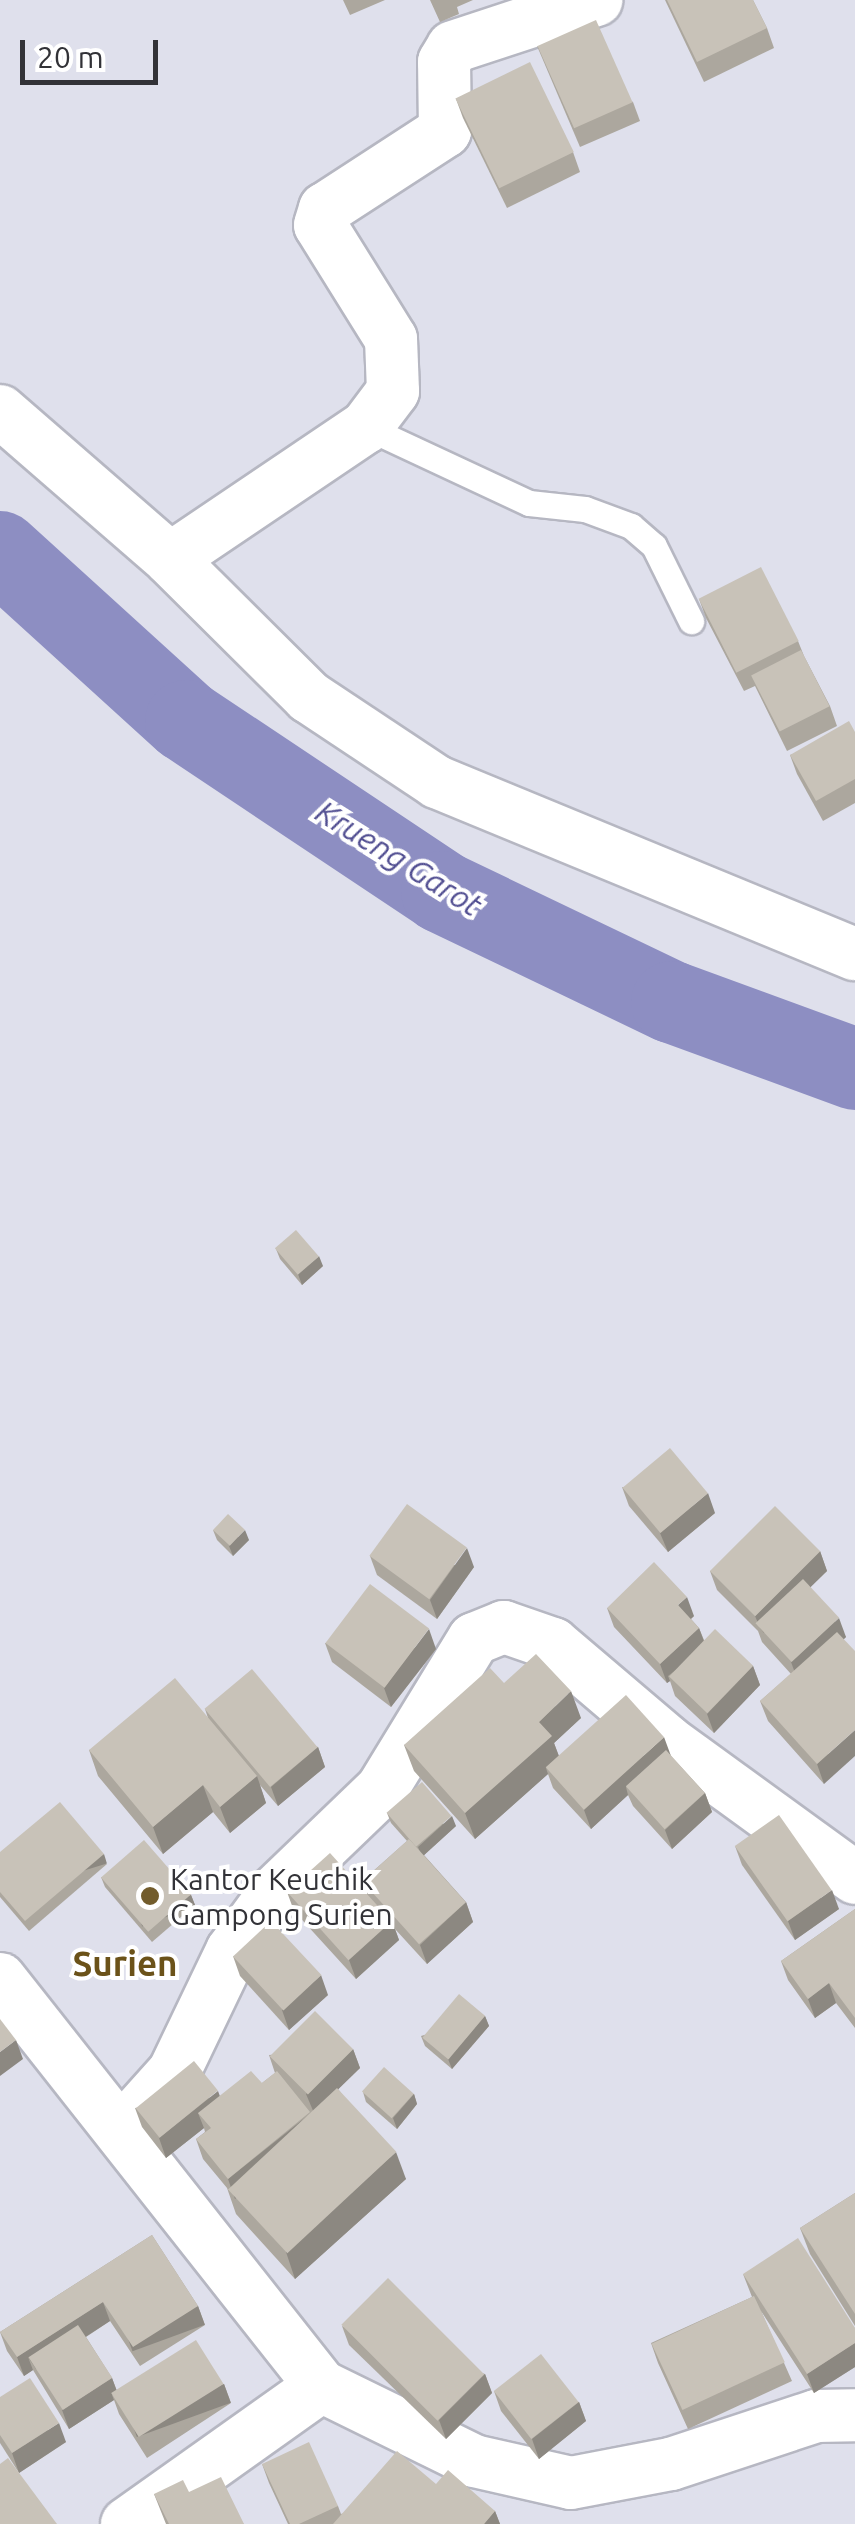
<!DOCTYPE html>
<html>
<head>
<meta charset="utf-8">
<style>
  body { margin:0 }
  #map { position:relative; width:855px; height:2524px; overflow:hidden; background:#dfe0ec; font-family:Ubuntu,sans-serif }
  div>[style] { position:absolute }
  .river>* { height:82px; margin:-41px; padding:0 41px; transform-origin:41px; border-radius:41px; background:#8d8ec2 }
  .roads { filter:drop-shadow(2px 0 #b6b7c2) drop-shadow(-2px 0 #b6b7c2) drop-shadow(0 2px #b6b7c2) drop-shadow(0 -2px #b6b7c2) }
  .service>* { height:25px; margin:-12.5px; padding:0 12.5px; transform-origin:12.5px; border-radius:12.5px; background:#fff }
  .minor>* { height:52px; margin:-26px; padding:0 26px; transform-origin:26px; border-radius:26px; background:#fff }
  .wall>* { inset:0; background:#aca79e }
  .shaded-wall>* { inset:0; background:#8c8881; transform-origin:0 0 }
  .building>* { inset:0; background:#c8c2b8; transform-origin:0 0 }
  .dots>* { width:28px; height:28px; translate:-50% -50%; box-sizing:border-box; border:5px solid #fff; border-radius:50% }
  span { translate:-50% -50%; white-space:nowrap; text-align:center; line-height:1.15; -webkit-text-stroke:8px #fff; paint-order:stroke }
  .poi-label { font-size:30px; color:#323237 }
  .left { translate:0 -50%; text-align:left }
  .water-label { font-size:32px; color:#514e91; font-style:italic }
  .quarter-label { font-size:35px; color:#6b5219; font-weight:700 }
  .scale { position:absolute; left:20px; top:40px; width:138px; height:45px; box-sizing:border-box; border:5px solid #323237; border-top:0; padding-left:12px; font-size:30px; line-height:35px; white-space:nowrap; color:#323237; -webkit-text-stroke:8px #fff; paint-order:stroke }
</style>
</head>
<body>
<div id="map">
  <div class="river">
    <i style="left:0;top:552px;width:251px;rotate:42.3deg"></i>
    <i style="left:186px;top:721px;width:308px;rotate:33.7deg"></i>
    <i style="left:442px;top:892px;width:255px;rotate:25.6deg"></i>
    <i style="left:672px;top:1002px;width:195px;rotate:20.1deg"></i>
  </div>
  <div class="roads">
    <div class="service">
      <i style="left:366px;top:427px;width:180px;rotate:25deg"></i>
      <i style="left:529px;top:503px;width:56px;rotate:6.1deg"></i>
      <i style="left:585px;top:509px;width:49px;rotate:20.3deg"></i>
      <i style="left:631px;top:526px;width:30px;rotate:41deg"></i>
      <i style="left:654px;top:546px;width:84px;rotate:63.7deg"></i>
    </div>
    <div class="minor">
      <i style="left:0;top:411px;width:225px;rotate:41deg"></i>
      <i style="left:170px;top:559px;width:196px;rotate:44.8deg"></i>
      <i style="left:309px;top:697px;width:154px;rotate:33.6deg"></i>
      <i style="left:437px;top:782px;width:452px;rotate:22.4deg"></i>
      <i style="left:170px;top:559px;width:236px;rotate:-34deg"></i>
      <i style="left:366px;top:427px;width:45px;rotate:-53.1deg"></i>
      <i style="left:393px;top:391px;width:52px;rotate:-92.2deg"></i>
      <i style="left:391px;top:339px;width:134px;rotate:-121.9deg"></i>
      <i style="left:320px;top:225px;width:17px;rotate:-73deg"></i>
      <i style="left:325px;top:209px;width:143px;rotate:-33deg"></i>
      <i style="left:445px;top:131px;width:69px;rotate:-90.8deg"></i>
      <i style="left:444px;top:62px;width:17px;rotate:-59deg"></i>
      <i style="left:453px;top:47px;width:151px;rotate:-18.2deg"></i>
      <i style="left:0;top:1979px;width:518px;rotate:51.74deg"></i>
      <i style="left:321px;top:2386px;width:170px;rotate:26.1deg"></i>
      <i style="left:474px;top:2461px;width:99px;rotate:12.8deg"></i>
      <i style="left:571px;top:2483px;width:102px;rotate:-10.8deg"></i>
      <i style="left:671px;top:2464px;width:153px;rotate:-18.3deg"></i>
      <i style="left:816px;top:2416px;width:39px;rotate:-1deg"></i>
      <i style="left:122px;top:2130px;width:78px;rotate:-48.1deg"></i>
      <i style="left:174px;top:2072px;width:134px;rotate:-64.4deg"></i>
      <i style="left:232px;top:1951px;width:73px;rotate:-53.9deg"></i>
      <i style="left:275px;top:1892px;width:149px;rotate:-43.9deg"></i>
      <i style="left:382px;top:1789px;width:176px;rotate:-58.5deg"></i>
      <i style="left:474px;top:1639px;width:32px;rotate:-22deg"></i>
      <i style="left:504px;top:1627px;width:52px;rotate:19.1deg"></i>
      <i style="left:553px;top:1644px;width:151px;rotate:40.4deg"></i>
      <i style="left:668px;top:1742px;width:231px;rotate:36deg"></i>
      <i style="left:127px;top:2524px;width:238px;rotate:-35.4deg"></i>
    </div>
  </div>
  <div class="wall">
    <i style="clip-path:polygon(343px 0,385px 0,350px 15px)"></i>
    <i style="clip-path:polygon(430px 0,473px 0,457px 7px,459px 14px,440px 22px)"></i>
    <i style="clip-path:polygon(665px 0,753px 0,767px 28px,774px 48px,704px 82px)"></i>
    <i style="clip-path:polygon(537px 46px,633px 102px,640px 121px,580px 147px)"></i>
    <i style="clip-path:polygon(456px 99px,573px 152px,580px 172px,507px 208px,463px 118px)"></i>
    <i style="clip-path:polygon(699px 599px,798px 641px,804px 656px,830px 706px,837px 726px,787px 751px,755px 686px,744px 691px,706px 618px)"></i>
    <i style="clip-path:polygon(855px 732px,855px 803px,823px 821px,797px 774px,790px 755px)"></i>
    <i style="clip-path:polygon(276px 1249px,323px 1266px,302px 1285px,280px 1259px)"></i>
    <i style="clip-path:polygon(622px 1487px,715px 1513px,668px 1552px,629px 1506px)"></i>
    <i style="clip-path:polygon(213px 1530px,249px 1540px,233px 1556px,217px 1540px)"></i>
    <i style="clip-path:polygon(820px 1551px,827px 1571px,810px 1587px,846px 1637px,844px 1639px,824px 1784px,768px 1721px,760px 1701px,791px 1674px,762px 1642px,758px 1631px,717px 1590px,710px 1571px)"></i>
    <i style="clip-path:polygon(370px 1556px,474px 1567px,437px 1619px,377px 1575px)"></i>
    <i style="clip-path:polygon(607px 1608px,694px 1616px,691px 1619px,699px 1628px,704px 1640px,753px 1666px,760px 1685px,714px 1733px,675px 1696px,670px 1681px,667px 1683px,614px 1627px)"></i>
    <i style="clip-path:polygon(325px 1643px,436px 1649px,391px 1707px,332px 1662px)"></i>
    <i style="clip-path:polygon(504px 1683px,581px 1718px,554px 1743px,559px 1756px,671px 1756px,705px 1793px,712px 1812px,672px 1849px,633px 1806px,628px 1795px,591px 1829px,553px 1788px,548px 1774px,475px 1839px,414px 1771px,404px 1745px)"></i>
    <i style="clip-path:polygon(205px 1709px,318px 1747px,325px 1767px,278px 1806px,260px 1785px,266px 1803px,230px 1833px,213px 1812px,163px 1854px,98px 1776px,89px 1750px,208px 1718px)"></i>
    <i style="clip-path:polygon(387px 1813px,456px 1826px,424px 1855px,466px 1902px,473px 1922px,427px 1964px,395px 1929px,399px 1940px,356px 1979px,294px 1911px,287px 1892px,366px 1892px,362px 1881px,407px 1841px,391px 1823px)"></i>
    <i style="clip-path:polygon(735px 1846px,839px 1909px,795px 1940px,742px 1865px)"></i>
    <i style="clip-path:polygon(0 1852px,107px 1864px,29px 1931px,0 1897px)"></i>
    <i style="clip-path:polygon(101px 1877px,191px 1895px,195px 1905px,152px 1942px,105px 1887px)"></i>
    <i style="clip-path:polygon(855px 1909px,855px 2028px,836px 2003px,815px 2018px,788px 1980px,781px 1961px)"></i>
    <i style="clip-path:polygon(233px 1956px,328px 1995px,289px 2030px,240px 1976px)"></i>
    <i style="clip-path:polygon(485px 2016px,489px 2026px,452px 2069px,425px 2046px,421px 2036px)"></i>
    <i style="clip-path:polygon(353px 2049px,360px 2068px,338px 2089px,406px 2179px,295px 2279px,236px 2214px,227px 2188px,203px 2159px,196px 2139px,205px 2132px,204px 2128px,166px 2158px,142px 2127px,135px 2108px,220px 2096px,262px 2083px,275px 2073px,269px 2055px)"></i>
    <i style="clip-path:polygon(363px 2092px,414px 2094px,417px 2104px,397px 2129px,366px 2102px)"></i>
    <i style="clip-path:polygon(855px 2193px,855px 2326px,810px 2254px,800px 2228px)"></i>
    <i style="clip-path:polygon(152px 2235px,198px 2306px,205px 2325px,140px 2366px,110px 2321px,86px 2337px,112px 2378px,117px 2391px,224px 2384px,231px 2403px,147px 2458px,119px 2414px,114px 2400px,69px 2429px,33px 2370px,24px 2376px,7px 2351px,0 2332px)"></i>
    <i style="clip-path:polygon(743px 2274px,855px 2328px,855px 2367px,814px 2393px,761px 2311px,792px 2381px,688px 2429px,658px 2363px,651px 2343px,752px 2297px)"></i>
    <i style="clip-path:polygon(342px 2326px,485px 2374px,492px 2393px,446px 2439px,349px 2345px)"></i>
    <i style="clip-path:polygon(494px 2391px,579px 2402px,586px 2421px,539px 2459px,501px 2411px)"></i>
    <i style="clip-path:polygon(0 2397px,66px 2442px,19px 2473px,0 2443px)"></i>
    <i style="clip-path:polygon(262px 2464px,338px 2506px,341px 2514px,436px 2484px,495px 2511px,500px 2524px,288px 2524px,269px 2483px)"></i>
    <i style="clip-path:polygon(189px 2492px,244px 2524px,166px 2524px,154px 2494px)"></i>
  </div>
  <div class="shaded-wall">
    <i style="clip-path:polygon(319px 1256px,323px 1266px,302px 1285px,298px 1274px)"></i>
    <i style="clip-path:polygon(708px 1493px,715px 1513px,668px 1552px,660px 1533px)"></i>
    <i style="clip-path:polygon(245px 1530px,249px 1540px,233px 1556px,229px 1546px)"></i>
    <i style="clip-path:polygon(467px 1548px,474px 1567px,437px 1619px,430px 1600px)"></i>
    <i style="clip-path:polygon(820px 1551px,827px 1571px,764px 1633px,760px 1628px,755px 1616px)"></i>
    <i style="clip-path:polygon(687px 1597px,694px 1616px,685px 1624px,678px 1605px)"></i>
    <i style="clip-path:polygon(839px 1618px,846px 1637px,798px 1681px,791px 1662px)"></i>
    <i style="clip-path:polygon(699px 1628px,706px 1647px,668px 1676px,670px 1681px,667px 1683px,660px 1664px)"></i>
    <i style="clip-path:polygon(429px 1629px,436px 1649px,391px 1707px,384px 1688px)"></i>
    <i style="clip-path:polygon(753px 1666px,760px 1685px,714px 1733px,707px 1714px)"></i>
    <i style="clip-path:polygon(571px 1691px,581px 1718px,554px 1743px,561px 1762px,546px 1768px,548px 1774px,475px 1839px,465px 1813px,539px 1722px)"></i>
    <i style="clip-path:polygon(855px 1730px,855px 1756px,824px 1784px,817px 1764px)"></i>
    <i style="clip-path:polygon(664px 1737px,671px 1756px,626px 1787px,628px 1795px,591px 1829px,584px 1810px)"></i>
    <i style="clip-path:polygon(318px 1747px,325px 1767px,278px 1806px,271px 1787px)"></i>
    <i style="clip-path:polygon(257px 1776px,266px 1803px,230px 1833px,220px 1807px)"></i>
    <i style="clip-path:polygon(203px 1785px,213px 1812px,163px 1854px,153px 1827px)"></i>
    <i style="clip-path:polygon(705px 1793px,712px 1812px,672px 1849px,665px 1830px)"></i>
    <i style="clip-path:polygon(452px 1816px,456px 1826px,422px 1857px,418px 1847px)"></i>
    <i style="left:104px;top:1854px;width:10px;height:104px;rotate:73deg"></i>
    <i style="clip-path:polygon(832px 1890px,839px 1909px,795px 1940px,788px 1921px)"></i>
    <i style="left:191px;top:1895px;width:11px;height:57px;rotate:68deg"></i>
    <i style="clip-path:polygon(466px 1902px,473px 1922px,427px 1964px,420px 1945px)"></i>
    <i style="clip-path:polygon(392px 1921px,399px 1940px,356px 1979px,349px 1960px)"></i>
    <i style="clip-path:polygon(321px 1975px,328px 1995px,289px 2030px,282px 2010px)"></i>
    <i style="clip-path:polygon(829px 1983px,836px 2003px,815px 2018px,808px 1999px)"></i>
    <i style="clip-path:polygon(485px 2016px,489px 2026px,452px 2069px,448px 2059px)"></i>
    <i style="clip-path:polygon(16px 2040px,23px 2059px,0 2076px,0 2052px)"></i>
    <i style="clip-path:polygon(353px 2049px,360px 2068px,314px 2113px,306px 2094px)"></i>
    <i style="clip-path:polygon(218px 2091px,225px 2110px,198px 2113px,204px 2128px,166px 2158px,159px 2138px)"></i>
    <i style="clip-path:polygon(414px 2094px,417px 2104px,397px 2129px,393px 2118px)"></i>
    <i style="clip-path:polygon(311px 2113px,318px 2132px,235px 2199px,228px 2179px)"></i>
    <i style="clip-path:polygon(396px 2152px,406px 2179px,295px 2279px,286px 2252px)"></i>
    <i style="clip-path:polygon(103px 2302px,110px 2321px,36px 2369px,28px 2357px,33px 2370px,24px 2376px,17px 2357px)"></i>
    <i style="left:198px;top:2306px;width:20px;height:77px;rotate:70deg"></i>
    <i style="clip-path:polygon(855px 2343px,855px 2367px,814px 2393px,807px 2374px)"></i>
    <i style="clip-path:polygon(485px 2374px,492px 2393px,446px 2439px,439px 2420px)"></i>
    <i style="clip-path:polygon(112px 2378px,119px 2397px,112px 2395px,114px 2400px,69px 2429px,62px 2410px)"></i>
    <i style="left:224px;top:2384px;width:20px;height:100px;rotate:70deg"></i>
    <i style="clip-path:polygon(579px 2402px,586px 2421px,539px 2459px,532px 2439px)"></i>
    <i style="clip-path:polygon(59px 2423px,66px 2442px,19px 2473px,12px 2453px)"></i>
    <i style="clip-path:polygon(495px 2511px,500px 2524px,484px 2524px)"></i>
  </div>
  <div class="building">
    <i style="clip-path:polygon(667px 0,753px 0,767px 28px,697px 62px)"></i>
    <i style="left:596px;top:20px;width:90px;height:64px;rotate:66deg"></i>
    <i style="left:530px;top:62px;width:100px;height:83px;rotate:64deg"></i>
    <i style="left:761px;top:567px;width:83px;height:70px;rotate:63deg"></i>
    <i style="left:801px;top:650px;width:63px;height:56px;rotate:63deg"></i>
    <i style="clip-path:polygon(849px 721px,855px 732px,855px 779px,816px 801px,790px 755px)"></i>
    <i style="left:296px;top:1230px;width:35px;height:28px;rotate:49deg"></i>
    <i style="left:670px;top:1448px;width:59px;height:62px;rotate:50deg"></i>
    <i style="left:407px;top:1504px;width:74px;height:64px;rotate:36deg"></i>
    <i style="left:775px;top:1506px;width:64px;height:92px;rotate:45deg"></i>
    <i style="left:228px;top:1514px;width:23px;height:22px;rotate:43deg"></i>
    <i style="clip-path:polygon(654px 1562px,687px 1597px,678px 1605px,699px 1628px,660px 1664px,607px 1608px)"></i>
    <i style="left:803px;top:1579px;width:53px;height:65px;rotate:47deg"></i>
    <i style="left:370px;top:1584px;width:74px;height:74px;rotate:37deg"></i>
    <i style="left:715px;top:1629px;width:53px;height:66px;rotate:44deg"></i>
    <i style="clip-path:polygon(837px 1632px,855px 1651px,855px 1730px,817px 1764px,760px 1701px)"></i>
    <i style="clip-path:polygon(536px 1654px,571px 1691px,539px 1722px,552px 1736px,465px 1813px,404px 1745px,490px 1668px,504px 1683px)"></i>
    <i style="left:252px;top:1669px;width:102px;height:62px;rotate:50deg"></i>
    <i style="clip-path:polygon(175px 1678px,257px 1776px,220px 1807px,203px 1785px,153px 1827px,89px 1750px)"></i>
    <i style="left:626px;top:1695px;width:57px;height:108px;rotate:48deg"></i>
    <i style="left:666px;top:1750px;width:58px;height:54px;rotate:48deg"></i>
    <i style="left:422px;top:1782px;width:45px;height:47px;rotate:49deg"></i>
    <i style="clip-path:polygon(60px 1802px,104px 1854px,25px 1921px,0 1892px,0 1852px)"></i>
    <i style="left:779px;top:1815px;width:92px;height:54px;rotate:55deg"></i>
    <i style="left:409px;top:1839px;width:85px;height:63px;rotate:48deg"></i>
    <i style="left:144px;top:1840px;width:72px;height:57px;rotate:49deg"></i>
    <i style="left:330px;top:1853px;width:92px;height:58px;rotate:48deg"></i>
    <i style="clip-path:polygon(855px 1909px,855px 2018px,829px 1983px,808px 1999px,781px 1961px)"></i>
    <i style="left:271px;top:1921px;width:74px;height:52px;rotate:47deg"></i>
    <i style="left:459px;top:1994px;width:34px;height:57px;rotate:40deg"></i>
    <i style="left:315px;top:2011px;width:54px;height:64px;rotate:45deg"></i>
    <i style="clip-path:polygon(0 2019px,16px 2040px,0 2052px)"></i>
    <i style="left:194px;top:2061px;width:38px;height:75px;rotate:51deg"></i>
    <i style="left:384px;top:2067px;width:40px;height:33px;rotate:42deg"></i>
    <i style="clip-path:polygon(251px 2071px,262px 2083px,277px 2071px,310px 2112px,228px 2179px,196px 2139px,211px 2128px,198px 2113px)"></i>
    <i style="left:337px;top:2088px;width:87px;height:149px;rotate:47deg"></i>
    <i style="clip-path:polygon(855px 2193px,855px 2314px,800px 2228px)"></i>
    <i style="clip-path:polygon(152px 2235px,198px 2306px,133px 2347px,103px 2302px,17px 2357px,0 2332px)"></i>
    <i style="clip-path:polygon(798px 2238px,855px 2328px,855px 2343px,807px 2374px,743px 2274px)"></i>
    <i style="left:388px;top:2278px;width:136px;height:66px;rotate:45deg"></i>
    <i style="left:754px;top:2296px;width:73px;height:113px;rotate:65deg"></i>
    <i style="left:78px;top:2325px;width:63px;height:59px;rotate:57deg"></i>
    <i style="left:196px;top:2340px;width:52px;height:100px;rotate:58deg"></i>
    <i style="left:541px;top:2354px;width:61px;height:60px;rotate:52deg"></i>
    <i style="clip-path:polygon(30px 2378px,59px 2423px,12px 2453px,0 2435px,0 2397px)"></i>
    <i style="clip-path:polygon(309px 2442px,338px 2506px,299px 2524px,290px 2524px,262px 2464px)"></i>
    <i style="clip-path:polygon(397px 2451px,436px 2484px,448px 2470px,495px 2511px,484px 2524px,333px 2524px)"></i>
    <i style="clip-path:polygon(8px 2458px,57px 2524px,0 2524px,0 2464px)"></i>
    <i style="clip-path:polygon(221px 2477px,244px 2524px,169px 2524px,154px 2494px,183px 2480px,189px 2492px)"></i>
  </div>
  <div class="dots">
    <i style="left:150px;top:1896px;background:#725c2c"></i>
  </div>
  <div class="poi-label">
    <span class="left" style="left:170px;top:1896px">Kantor Keuchik<br>Gampong Surien</span>
  </div>
  <div class="water-label">
    <span style="left:399px;top:858px;rotate:32deg">Krueng Garot</span>
  </div>
  <div class="quarter-label">
    <span style="left:125px;top:1963px">Surien</span>
  </div>
  <div class="scale">20 m</div>
</div>
</body>
</html>
